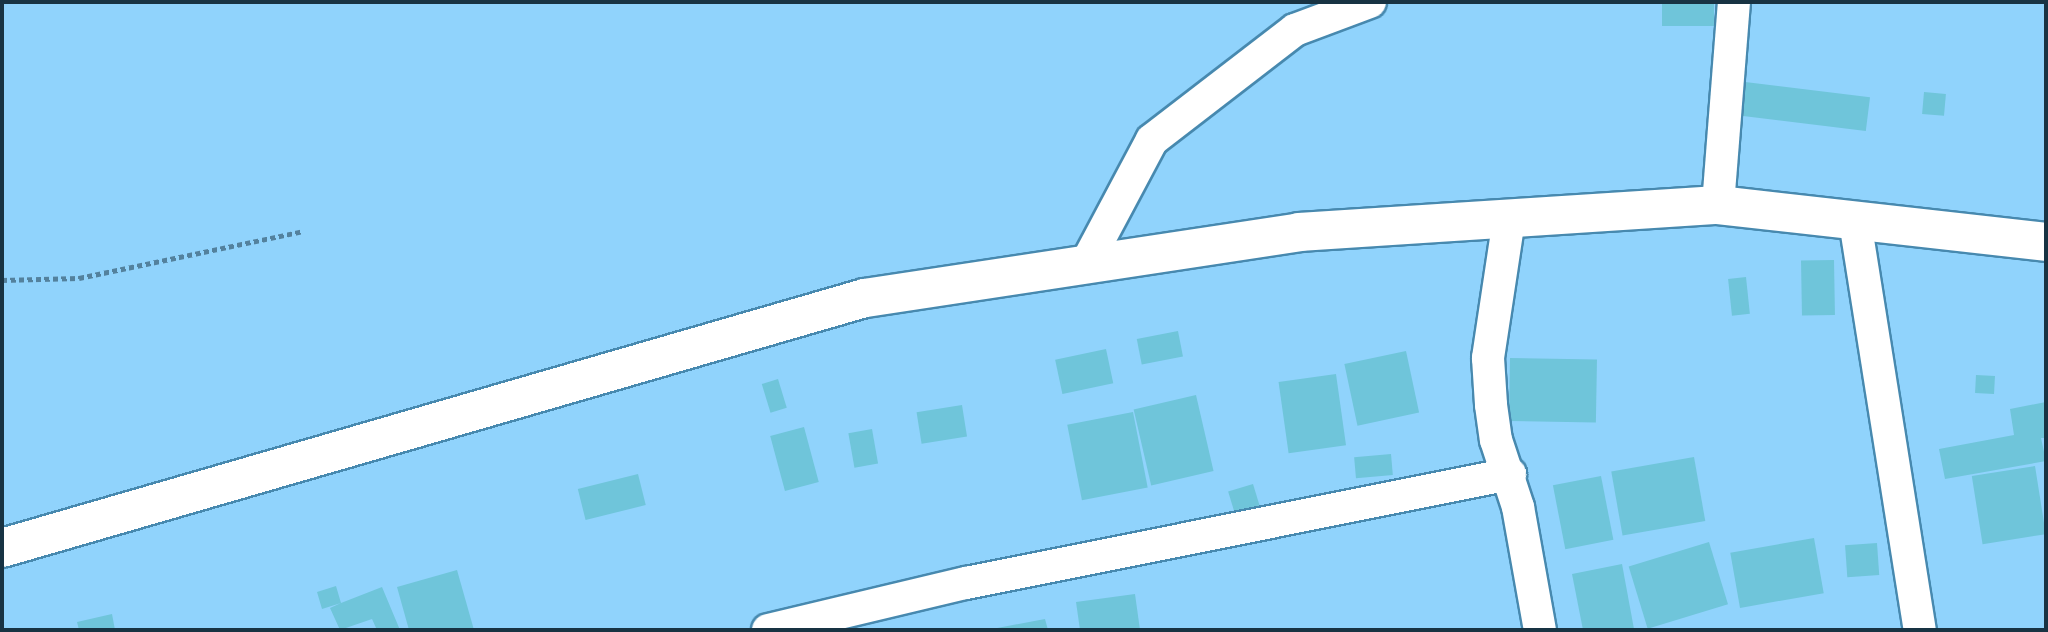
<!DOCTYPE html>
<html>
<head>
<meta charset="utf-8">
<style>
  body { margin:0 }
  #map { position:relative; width:2048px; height:632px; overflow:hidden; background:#90d3fc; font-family:"Space Grotesk",sans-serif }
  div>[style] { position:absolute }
  .building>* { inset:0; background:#6fc5da; transform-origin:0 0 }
  .path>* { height:4.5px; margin-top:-2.25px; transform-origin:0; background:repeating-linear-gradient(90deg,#53819d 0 5px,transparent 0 8.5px) }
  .roads { filter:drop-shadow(2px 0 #4789af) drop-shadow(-2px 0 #4789af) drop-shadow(0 2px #4789af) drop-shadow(0 -2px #4789af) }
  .street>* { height:32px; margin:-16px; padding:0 16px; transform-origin:16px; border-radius:16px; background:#fff }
  .secondary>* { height:38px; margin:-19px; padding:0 19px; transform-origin:19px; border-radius:19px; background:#fff }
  span { translate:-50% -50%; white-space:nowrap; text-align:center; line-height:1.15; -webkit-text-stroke:6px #daeefa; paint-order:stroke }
  .frame { position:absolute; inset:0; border:4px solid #183343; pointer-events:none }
</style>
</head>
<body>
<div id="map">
  <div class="building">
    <i style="left:1662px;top:2px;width:52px;height:24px"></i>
    <i style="left:1737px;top:81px;width:134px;height:34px;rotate:7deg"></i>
    <i style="left:1924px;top:92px;width:22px;height:22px;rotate:5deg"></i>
    <i style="left:1834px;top:260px;width:55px;height:33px;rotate:89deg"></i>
    <i style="left:1746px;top:277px;width:37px;height:18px;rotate:84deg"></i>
    <i style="left:1178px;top:331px;width:26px;height:42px;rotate:79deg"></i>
    <i style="left:1106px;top:349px;width:35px;height:52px;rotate:78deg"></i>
    <i style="left:1406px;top:351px;width:63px;height:63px;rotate:78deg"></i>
    <i style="left:1510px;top:358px;width:87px;height:63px;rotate:1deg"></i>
    <i style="left:1336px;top:374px;width:72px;height:58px;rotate:82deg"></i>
    <i style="left:1976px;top:375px;width:19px;height:18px;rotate:3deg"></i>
    <i style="left:778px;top:379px;width:30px;height:17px;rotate:73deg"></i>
    <i style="left:1196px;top:395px;width:78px;height:64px;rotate:77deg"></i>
    <i style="clip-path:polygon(2046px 402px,2046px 438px,2041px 438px,2046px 461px,1945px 479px,1939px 449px,2014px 435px,2010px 409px)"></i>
    <i style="left:962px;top:405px;width:32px;height:46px;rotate:81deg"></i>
    <i style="left:1133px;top:412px;width:77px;height:67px;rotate:79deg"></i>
    <i style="left:804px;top:427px;width:57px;height:35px;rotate:75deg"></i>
    <i style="left:872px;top:429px;width:35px;height:24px;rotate:80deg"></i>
    <i style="left:1391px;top:454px;width:21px;height:37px;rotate:85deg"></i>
    <i style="left:1694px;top:457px;width:65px;height:84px;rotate:80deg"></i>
    <i style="left:2035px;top:466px;width:69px;height:64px;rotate:81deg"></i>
    <i style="left:638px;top:474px;width:32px;height:62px;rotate:76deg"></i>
    <i style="left:1601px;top:476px;width:65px;height:49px;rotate:79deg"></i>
    <i style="left:1253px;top:484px;width:24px;height:26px;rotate:73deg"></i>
    <i style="left:1814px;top:538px;width:56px;height:85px;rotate:80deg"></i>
    <i style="left:1709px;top:542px;width:65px;height:84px;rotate:73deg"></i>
    <i style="left:1877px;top:543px;width:32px;height:32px;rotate:86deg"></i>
    <i style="clip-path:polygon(1622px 564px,1634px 629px,1583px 630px,1572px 574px)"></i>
    <i style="clip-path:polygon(457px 570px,474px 630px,409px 630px,397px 587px)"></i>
    <i style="clip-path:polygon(336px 586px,341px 603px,382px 587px,400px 630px,377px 630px,372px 619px,340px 630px,330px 608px,341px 603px,322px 609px,317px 592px)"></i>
    <i style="clip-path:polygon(1135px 594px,1140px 630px,1080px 630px,1076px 602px)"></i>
    <i style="clip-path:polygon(112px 614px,115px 630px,79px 630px,77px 622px)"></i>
    <i style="clip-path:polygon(1045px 619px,1048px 630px,992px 630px,992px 629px)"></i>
  </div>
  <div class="path">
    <i style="left:2px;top:280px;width:77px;rotate:-1.5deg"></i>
    <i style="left:79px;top:278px;width:229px;rotate:-11.8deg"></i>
  </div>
  <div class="roads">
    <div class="street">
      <i style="left:1718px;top:205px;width:204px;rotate:-85.5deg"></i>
      <i style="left:1509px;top:219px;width:141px;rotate:98.6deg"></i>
      <i style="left:1488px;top:358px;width:47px;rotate:86.3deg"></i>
      <i style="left:1491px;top:405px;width:35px;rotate:82deg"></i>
      <i style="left:1496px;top:440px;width:71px;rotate:71.8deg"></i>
      <i style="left:1518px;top:507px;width:125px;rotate:79.9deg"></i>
      <i style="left:1855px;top:221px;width:414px;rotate:81deg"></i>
      <i style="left:1086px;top:264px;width:140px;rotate:-62deg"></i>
      <i style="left:1152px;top:140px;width:180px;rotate:-37.6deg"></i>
      <i style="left:1295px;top:30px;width:80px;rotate:-20.5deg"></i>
      <i style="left:768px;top:630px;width:204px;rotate:-13.4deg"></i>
      <i style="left:966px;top:583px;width:555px;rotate:-11.33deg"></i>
    </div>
    <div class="secondary">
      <i style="left:2px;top:548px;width:898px;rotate:-16.16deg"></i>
      <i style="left:865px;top:298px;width:439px;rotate:-8.6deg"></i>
      <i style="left:1299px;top:232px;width:420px;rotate:-3.7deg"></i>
      <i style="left:1718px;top:205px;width:330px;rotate:6.4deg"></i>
    </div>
  </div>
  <div class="frame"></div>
</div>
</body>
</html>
